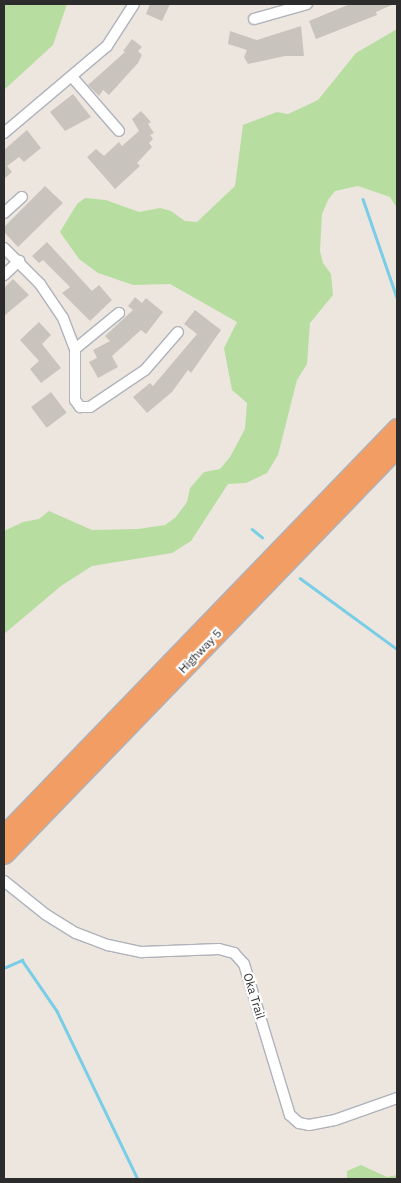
<!DOCTYPE html>
<html>
<head>
<meta charset="utf-8">
<style>
  body { margin:0 }
  #map { position:relative; width:401px; height:1183px; overflow:hidden; background:#ece6df; font-family:"IBM Plex Sans",sans-serif }
  div>[style] { position:absolute }
  .green>* { inset:0; background:#b7dea0 }
  .stream>* { height:2.5px; margin:-1.25px; padding:0 1.25px; transform-origin:1.25px; border-radius:1.25px; background:#7acde6 }
  .building>* { inset:0; background:#c8c4bd; transform-origin:0 0 }
  .roads { filter:drop-shadow(1px 0 #afb2bb) drop-shadow(-1px 0 #afb2bb) drop-shadow(0 1px #afb2bb) drop-shadow(0 -1px #afb2bb) }
  .street>* { height:10px; margin:-5px; padding:0 5px; transform-origin:5px; border-radius:5px; background:#fff }
  .highway>* { height:19px; margin:-9.5px; padding:0 9.5px; transform-origin:9.5px; border-radius:9.5px; background:#f29d64 }
  span { translate:-50% -50%; white-space:nowrap; text-align:center; line-height:1.15; -webkit-text-stroke:4.5px #fff; paint-order:stroke }
  .street-label { font-size:12px; color:#2c2c2c }
  .frame { position:absolute; inset:0; border:5px solid #2c2c2c; pointer-events:none }
</style>
</head>
<body>
<div id="map">
  <div class="green">
    <i style="clip-path:polygon(4px 4px,67px 4px,53px 45px,4px 90px)"></i>
    <i style="clip-path:polygon(397px 29px,397px 208px,390px 197px,358px 186px,335px 191px,328px 200px,322px 214px,320px 251px,323px 263px,331px 274px,333px 295px,310px 323px,307px 364px,297px 380px,278px 455px,267px 473px,246px 483px,228px 484px,191px 541px,172px 553px,92px 566px,61px 586px,4px 634px,4px 531px,23px 522px,39px 519px,49px 511px,92px 530px,138px 529px,165px 525px,176px 517px,187px 502px,190px 488px,204px 472px,220px 469px,230px 457px,245px 429px,247px 403px,232px 390px,224px 348px,237px 322px,170px 284px,133px 285px,98px 273px,79px 259px,60px 232px,77px 204px,85px 198px,106px 200px,139px 212px,160px 208px,171px 211px,185px 221px,197px 222px,235px 186px,243px 125px,277px 112px,288px 114px,318px 100px,356px 53px)"></i>
    <i style="clip-path:polygon(361px 1165px,387px 1177px,397px 1175px,397px 1179px,347px 1179px,347px 1171px)"></i>
  </div>
  <div class="stream">
    <i style="left:363px;top:199px;width:105px;rotate:71deg"></i>
    <i style="left:252px;top:529px;width:13px;rotate:39deg"></i>
    <i style="left:300px;top:578px;width:120px;rotate:36.2deg"></i>
    <i style="left:4px;top:968px;width:20px;rotate:-24deg"></i>
    <i style="left:22px;top:960px;width:62px;rotate:55.5deg"></i>
    <i style="left:57px;top:1011px;width:187px;rotate:64.3deg"></i>
  </div>
  <div class="building">
    <i style="clip-path:polygon(150px 4px,170px 4px,162px 21px,146px 14px)"></i>
    <i style="clip-path:polygon(350px 4px,394px 4px,376px 12px,377px 15px,316px 39px,309px 21px)"></i>
    <i style="clip-path:polygon(301px 26px,304px 56px,285px 56px,248px 64px,244px 57px,247px 50px,228px 44px,230px 31px,257px 40px)"></i>
    <i style="clip-path:polygon(132px 39px,142px 47px,138px 51px,142px 55px,138px 63px,109px 95px,103px 90px,99px 96px,88px 85px,125px 52px,123px 51px)"></i>
    <i style="clip-path:polygon(73px 94px,91px 117px,65px 131px,50px 112px)"></i>
    <i style="clip-path:polygon(141px 111px,151px 122px,148px 124px,154px 133px,150px 135px,153px 139px,149px 143px,152px 147px,137px 163px,140px 166px,115px 189px,87px 157px,96px 149px,104px 156px,119px 142px,122px 146px,139px 131px,132px 119px)"></i>
    <i style="clip-path:polygon(27px 130px,41px 148px,24px 162px,19px 157px,7px 166px,12px 172px,4px 179px,4px 150px)"></i>
    <i style="clip-path:polygon(45px 186px,63px 203px,18px 247px,4px 232px,4px 227px)"></i>
    <i style="clip-path:polygon(47px 242px,92px 291px,99px 285px,112px 300px,90px 321px,62px 293px,70px 287px,43px 260px,39px 263px,32px 256px)"></i>
    <i style="clip-path:polygon(13px 279px,29px 295px,4px 316px,4px 288px)"></i>
    <i style="clip-path:polygon(135px 297px,142px 303px,146px 298px,163px 312px,146px 334px,141px 330px,112px 356px,118px 367px,98px 378px,89px 362px,97px 358px,93px 350px,110px 341px,105px 336px,133px 310px,128px 306px)"></i>
    <i style="clip-path:polygon(195px 310px,221px 330px,191px 373px,188px 370px,172px 392px,147px 413px,133px 397px,150px 383px,153px 386px,197px 334px,184px 324px)"></i>
    <i style="clip-path:polygon(39px 322px,51px 335px,42px 344px,61px 368px,41px 383px,30px 369px,39px 361px,20px 340px)"></i>
    <i style="left:51px;top:392px;width:26px;height:25px;rotate:53deg"></i>
  </div>
  <div class="roads">
    <div class="street">
      <i style="left:254px;top:19px;width:55px;rotate:-15.8deg"></i>
      <i style="left:73px;top:78px;width:70px;rotate:49deg"></i>
      <i style="left:4px;top:133px;width:135px;rotate:-40.2deg"></i>
      <i style="left:107px;top:46px;width:50px;rotate:-57.3deg"></i>
      <i style="left:4px;top:213px;width:24px;rotate:-42deg"></i>
      <i style="left:4px;top:248px;width:51px;rotate:45deg"></i>
      <i style="left:40px;top:284px;width:41px;rotate:55.9deg"></i>
      <i style="left:63px;top:318px;width:33px;rotate:69deg"></i>
      <i style="left:75px;top:349px;width:51px;rotate:90deg"></i>
      <i style="left:75px;top:400px;width:9px;rotate:54deg"></i>
      <i style="left:80px;top:407px;width:10px"></i>
      <i style="left:90px;top:407px;width:66px;rotate:-33.9deg"></i>
      <i style="left:145px;top:370px;width:50px;rotate:-49deg"></i>
      <i style="left:4px;top:275px;width:21px;rotate:-43deg"></i>
      <i style="left:75px;top:349px;width:57px;rotate:-39.3deg"></i>
      <i style="left:4px;top:881px;width:53px;rotate:38.8deg"></i>
      <i style="left:45px;top:914px;width:36px;rotate:32deg"></i>
      <i style="left:76px;top:933px;width:34px;rotate:21deg"></i>
      <i style="left:108px;top:945px;width:35px;rotate:12deg"></i>
      <i style="left:142px;top:952px;width:77px;rotate:-2.2deg"></i>
      <i style="left:219px;top:949px;width:16px;rotate:15deg"></i>
      <i style="left:234px;top:953px;width:15px;rotate:48deg"></i>
      <i style="left:244px;top:964px;width:158px;rotate:73.1deg"></i>
      <i style="left:290px;top:1115px;width:12px;rotate:42deg"></i>
      <i style="left:299px;top:1123px;width:10px;rotate:11deg"></i>
      <i style="left:309px;top:1125px;width:26px;rotate:-11deg"></i>
      <i style="left:335px;top:1120px;width:66px;rotate:-19.5deg"></i>
    </div>
    <div class="highway">
      <i style="left:4px;top:835px;width:566px;rotate:-46deg"></i>
      <i style="left:4px;top:854px;width:566px;rotate:-46deg"></i>
    </div>
  </div>
  <div class="street-label">
    <span style="left:200px;top:651px;rotate:-46deg">Highway 5</span>
    <span style="left:254px;top:996px;rotate:73deg">Oka Trail</span>
  </div>
  <div class="frame"></div>
</div>
</body>
</html>
